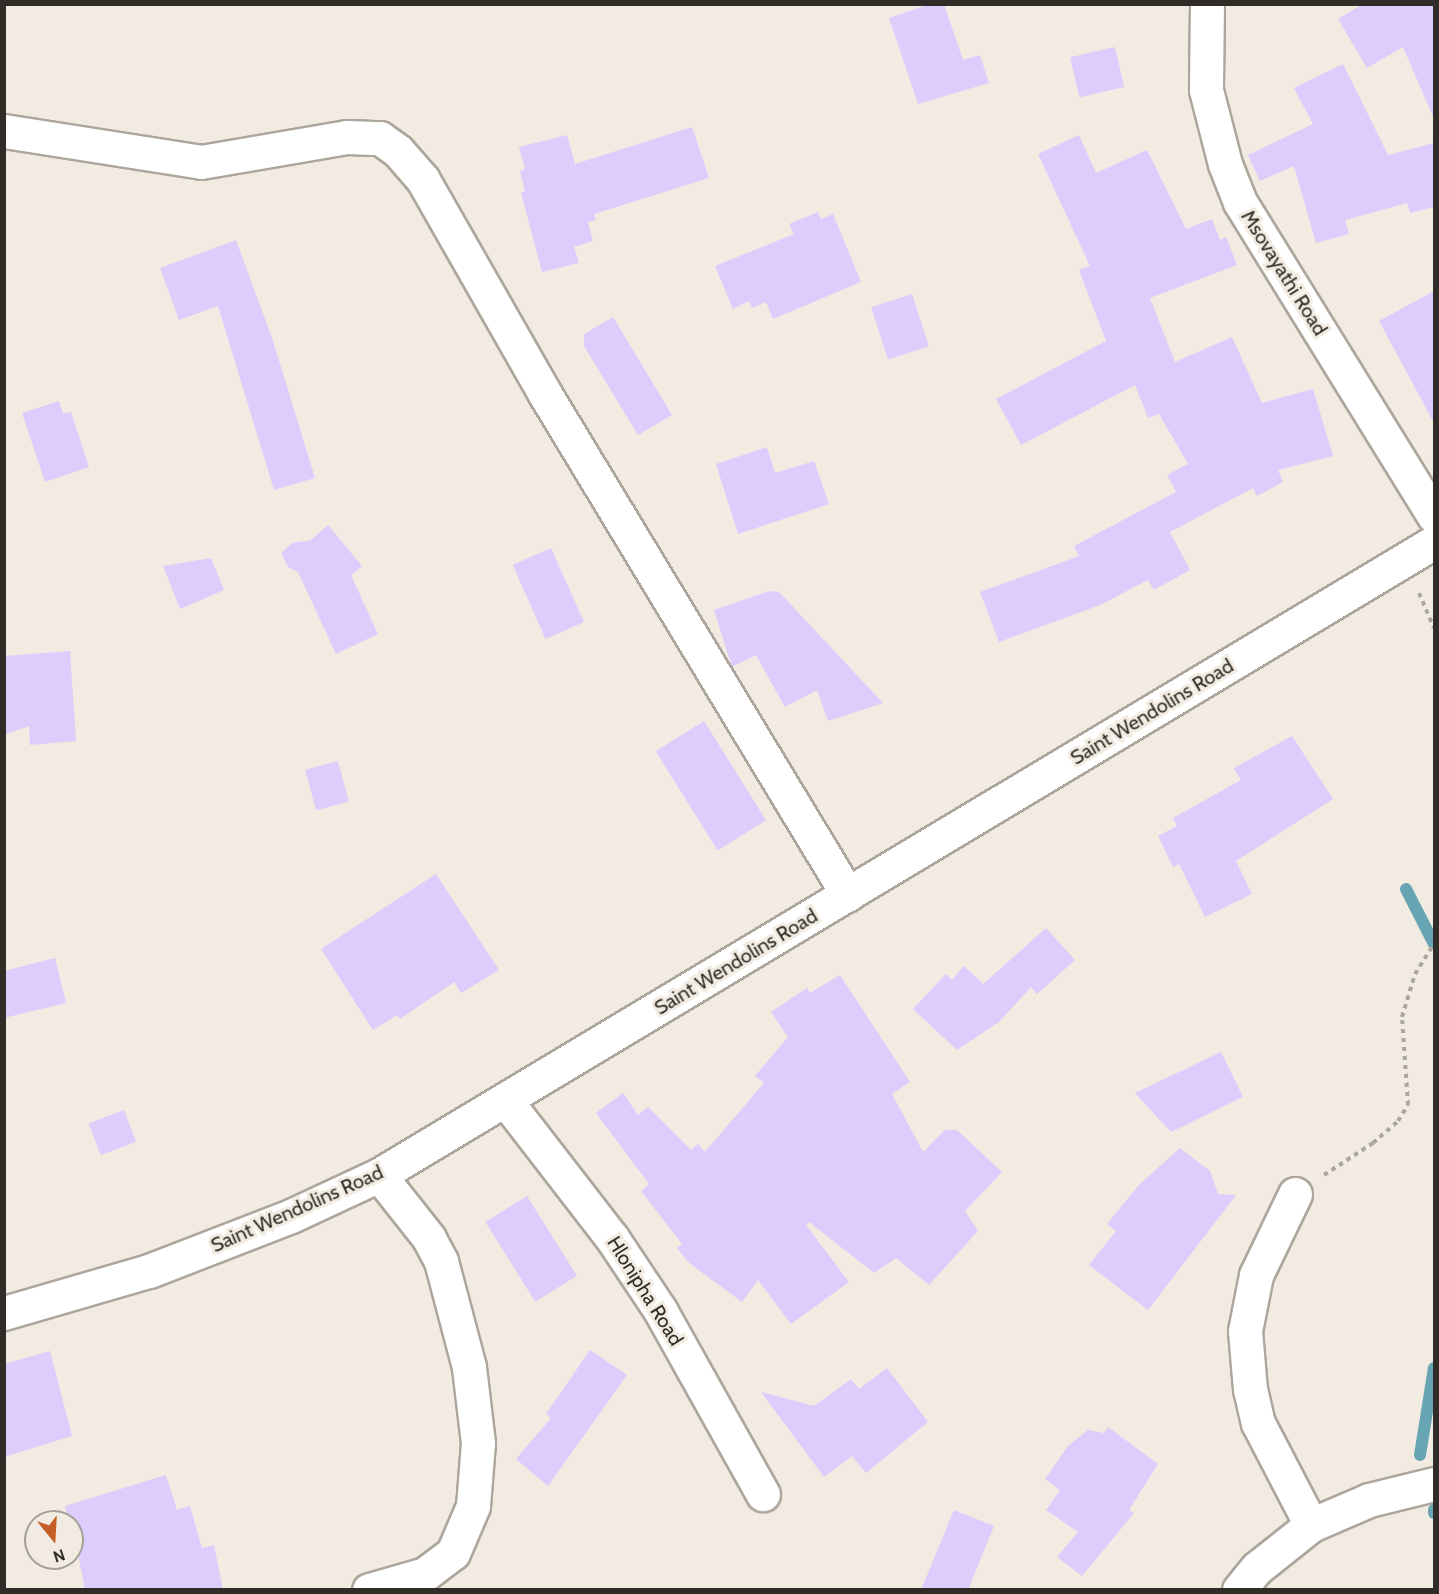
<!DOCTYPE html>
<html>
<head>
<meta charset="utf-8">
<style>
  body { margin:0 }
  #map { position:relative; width:1439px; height:1594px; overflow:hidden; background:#f1ebe1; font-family:Cabin,sans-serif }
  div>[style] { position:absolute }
  .stream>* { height:12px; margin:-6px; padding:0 6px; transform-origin:6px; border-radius:6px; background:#68a5b4 }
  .building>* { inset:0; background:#dccdfd; transform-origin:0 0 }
  .path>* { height:4px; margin-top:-2px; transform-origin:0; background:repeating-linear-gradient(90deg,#aba69e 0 4.5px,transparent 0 9px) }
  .roads { filter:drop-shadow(2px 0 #aca69c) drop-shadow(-2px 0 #aca69c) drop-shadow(0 2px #aca69c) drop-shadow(0 -2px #aca69c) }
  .minor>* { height:33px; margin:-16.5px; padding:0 16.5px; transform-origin:16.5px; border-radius:16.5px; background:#fff }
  span { translate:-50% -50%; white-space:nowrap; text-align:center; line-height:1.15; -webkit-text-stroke:6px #f1ebe1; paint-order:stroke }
  .street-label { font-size:20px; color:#302d29 }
  .frame { position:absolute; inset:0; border:6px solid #302d29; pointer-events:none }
  .north { position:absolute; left:24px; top:1510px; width:60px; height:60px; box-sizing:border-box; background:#f1ebe1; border:2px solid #a49f97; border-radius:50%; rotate:162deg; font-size:16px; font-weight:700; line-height:24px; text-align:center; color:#302d29 }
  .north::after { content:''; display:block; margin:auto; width:21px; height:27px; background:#c35f27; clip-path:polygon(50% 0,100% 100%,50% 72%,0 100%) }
</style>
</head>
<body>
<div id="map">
  <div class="stream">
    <i style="left:1406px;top:889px;width:62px;rotate:63deg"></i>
    <i style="left:1420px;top:1455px;width:88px;rotate:-80.9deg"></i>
    <i style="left:1434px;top:1510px;width:3px;rotate:90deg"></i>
  </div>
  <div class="building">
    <i style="clip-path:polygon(930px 4px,944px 4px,963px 60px,980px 55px,989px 83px,918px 104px,889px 18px)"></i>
    <i style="clip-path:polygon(1363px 4px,1434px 4px,1434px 119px,1403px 47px,1367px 68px,1338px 19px)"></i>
    <i style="left:1115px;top:47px;width:41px;height:46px;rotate:77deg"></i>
    <i style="clip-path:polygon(1343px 64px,1388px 155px,1434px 143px,1434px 207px,1410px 213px,1407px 203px,1345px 220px,1349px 234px,1316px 243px,1294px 166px,1260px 181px,1248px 155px,1313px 124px,1294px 88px)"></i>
    <i style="clip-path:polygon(692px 127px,709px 178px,594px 214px,596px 220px,588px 222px,593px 241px,574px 247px,579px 263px,542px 272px,521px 193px,525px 191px,520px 171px,525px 169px,519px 147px,567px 135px,575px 164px)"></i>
    <i style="clip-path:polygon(1079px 135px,1096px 173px,1147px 150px,1186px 229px,1212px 219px,1220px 240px,1226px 237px,1237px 265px,1150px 298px,1175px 362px,1232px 337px,1262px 403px,1313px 389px,1333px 456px,1278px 470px,1283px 482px,1257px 496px,1253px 488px,1170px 532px,1190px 570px,1154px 590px,1148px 580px,1100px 605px,999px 642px,980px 592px,1079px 556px,1074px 546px,1176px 492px,1167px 475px,1188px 464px,1159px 414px,1148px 418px,1135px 385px,1021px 445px,996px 399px,1106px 341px,1079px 270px,1090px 266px,1038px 154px)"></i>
    <i style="clip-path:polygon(818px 212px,821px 219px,833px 214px,861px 282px,773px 319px,766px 302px,752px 308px,749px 301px,733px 309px,715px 266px,794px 234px,789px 224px)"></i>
    <i style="clip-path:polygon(236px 240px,273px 341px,315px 478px,274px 490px,218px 306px,179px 320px,160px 268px)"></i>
    <i style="clip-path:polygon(1434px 291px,1434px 423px,1379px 321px)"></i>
    <i style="left:912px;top:294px;width:55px;height:43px;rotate:72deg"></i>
    <i style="clip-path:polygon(613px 317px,672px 415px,638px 435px,584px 346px,584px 334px)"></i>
    <i style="clip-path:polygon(59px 401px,63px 414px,71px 412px,89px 467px,45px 482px,22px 413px)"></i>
    <i style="clip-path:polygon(767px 447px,775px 473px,814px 461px,829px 504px,738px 534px,716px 464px)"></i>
    <i style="clip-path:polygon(328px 525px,362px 566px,351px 575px,378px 634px,336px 654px,298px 572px,288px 567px,281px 553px,292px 543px,311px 540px)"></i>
    <i style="left:551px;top:548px;width:81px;height:42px;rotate:66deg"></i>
    <i style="clip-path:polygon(211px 558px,224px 590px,180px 609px,163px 566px)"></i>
    <i style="clip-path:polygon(769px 591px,779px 592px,883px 703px,828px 721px,817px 690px,785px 707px,756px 655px,732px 667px,714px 610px)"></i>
    <i style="clip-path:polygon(70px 651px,76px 741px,30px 745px,29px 726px,4px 735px,4px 656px)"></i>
    <i style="left:704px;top:721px;width:117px;height:57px;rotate:58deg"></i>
    <i style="clip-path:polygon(1292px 736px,1333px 799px,1236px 861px,1252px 894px,1205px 917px,1179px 864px,1173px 867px,1158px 836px,1177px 826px,1173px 818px,1241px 780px,1234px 768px)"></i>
    <i style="left:338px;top:761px;width:42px;height:34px;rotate:75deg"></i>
    <i style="clip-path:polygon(436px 874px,499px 970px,461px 993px,454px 982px,400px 1019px,397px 1015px,373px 1030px,321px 949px)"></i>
    <i style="clip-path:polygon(1046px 928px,1075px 960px,1037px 994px,1031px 987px,999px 1022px,957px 1050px,913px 1009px,946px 974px,952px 980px,964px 966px,983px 984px)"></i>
    <i style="clip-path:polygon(55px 958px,66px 1003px,4px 1018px,4px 971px)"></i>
    <i style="clip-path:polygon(840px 975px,910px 1082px,892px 1094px,923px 1152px,945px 1130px,957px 1130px,1002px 1172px,965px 1211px,978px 1231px,929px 1285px,896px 1258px,874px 1273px,809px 1222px,806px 1225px,849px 1282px,791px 1324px,758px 1280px,742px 1302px,688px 1262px,677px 1248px,682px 1244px,641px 1191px,649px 1184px,596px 1113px,623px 1093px,638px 1115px,648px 1107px,691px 1150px,698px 1144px,705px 1152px,764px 1083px,755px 1076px,788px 1037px,771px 1012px,807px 988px,810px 993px)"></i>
    <i style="clip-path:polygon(1221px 1052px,1243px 1097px,1171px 1132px,1135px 1093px)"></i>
    <i style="left:124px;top:1110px;width:34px;height:38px;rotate:69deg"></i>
    <i style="clip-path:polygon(1180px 1148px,1210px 1171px,1218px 1194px,1236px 1195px,1148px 1310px,1089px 1265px,1116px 1231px,1107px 1224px,1139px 1185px)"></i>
    <i style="left:527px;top:1196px;width:94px;height:49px;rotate:58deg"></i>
    <i style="clip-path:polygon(590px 1350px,627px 1375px,548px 1486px,516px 1459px,551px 1418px,546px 1414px)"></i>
    <i style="clip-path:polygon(50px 1351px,72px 1436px,4px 1457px,4px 1364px)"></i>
    <i style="clip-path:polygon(887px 1368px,928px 1422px,866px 1473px,852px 1456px,824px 1477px,761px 1392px,814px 1406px,851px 1379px,859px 1389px)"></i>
    <i style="clip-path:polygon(1108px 1427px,1158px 1464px,1129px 1510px,1134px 1513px,1082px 1576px,1057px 1557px,1078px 1532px,1046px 1510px,1060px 1490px,1045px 1479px,1068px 1446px,1088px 1430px,1104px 1433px)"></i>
    <i style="clip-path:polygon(166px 1475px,177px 1510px,190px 1506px,202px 1548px,214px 1545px,223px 1590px,85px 1590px,72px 1522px,68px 1522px,65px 1506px)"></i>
    <i style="clip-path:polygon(954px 1510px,994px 1526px,968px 1590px,921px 1590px)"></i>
  </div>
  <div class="path">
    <i style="left:1419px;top:593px;width:38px;rotate:67deg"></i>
    <i style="left:1324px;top:1175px;width:59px;rotate:-33.1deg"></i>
    <i style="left:1373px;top:1143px;width:33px;rotate:-41deg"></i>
    <i style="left:1398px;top:1121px;width:19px;rotate:-58deg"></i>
    <i style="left:1408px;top:1105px;width:88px;rotate:-93.9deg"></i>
    <i style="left:1402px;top:1017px;width:45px;rotate:-73.2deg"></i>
    <i style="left:1415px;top:974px;width:36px;rotate:-58deg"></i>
  </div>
  <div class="roads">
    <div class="minor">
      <i style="left:1207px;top:4px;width:86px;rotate:90.7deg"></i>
      <i style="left:1206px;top:90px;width:76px;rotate:75.6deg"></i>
      <i style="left:1225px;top:164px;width:41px;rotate:68.5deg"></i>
      <i style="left:1240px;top:202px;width:369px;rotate:58.3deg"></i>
      <i style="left:4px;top:131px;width:199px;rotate:8.9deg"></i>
      <i style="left:201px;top:162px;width:148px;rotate:-9.7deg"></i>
      <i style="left:347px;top:137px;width:33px;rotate:2deg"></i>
      <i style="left:380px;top:138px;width:22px;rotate:36deg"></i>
      <i style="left:398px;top:151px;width:38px;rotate:49deg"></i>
      <i style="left:423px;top:180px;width:246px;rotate:60.3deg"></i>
      <i style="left:545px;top:394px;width:585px;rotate:58.83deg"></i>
      <i style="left:506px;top:1101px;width:173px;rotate:52.3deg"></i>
      <i style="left:612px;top:1238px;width:87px;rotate:56.3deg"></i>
      <i style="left:660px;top:1310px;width:211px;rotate:60.8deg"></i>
      <i style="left:1295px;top:1194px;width:90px;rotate:115.7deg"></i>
      <i style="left:1256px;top:1275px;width:57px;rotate:101.1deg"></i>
      <i style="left:1245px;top:1331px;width:58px;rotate:85.1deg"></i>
      <i style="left:1250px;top:1389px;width:35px;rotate:77deg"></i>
      <i style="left:1258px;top:1423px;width:115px;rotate:62.5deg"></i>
      <i style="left:4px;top:1313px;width:151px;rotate:-16.2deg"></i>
      <i style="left:149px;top:1271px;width:152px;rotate:-21.2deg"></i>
      <i style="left:291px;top:1216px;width:97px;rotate:-25deg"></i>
      <i style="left:379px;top:1175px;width:1230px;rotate:-30.96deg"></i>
      <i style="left:369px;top:1590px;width:58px;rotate:-15.9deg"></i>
      <i style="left:425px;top:1574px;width:35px;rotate:-37deg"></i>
      <i style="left:453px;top:1553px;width:51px;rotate:-66.9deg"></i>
      <i style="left:473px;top:1506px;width:63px;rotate:-85.5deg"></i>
      <i style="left:478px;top:1443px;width:77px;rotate:-96.8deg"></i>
      <i style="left:469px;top:1367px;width:110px;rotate:-104.8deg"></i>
      <i style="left:441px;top:1261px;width:26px;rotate:-118deg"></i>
      <i style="left:429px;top:1238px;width:80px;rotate:-128.4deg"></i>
      <i style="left:1239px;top:1590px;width:28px;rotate:-51deg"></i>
      <i style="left:1257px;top:1568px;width:69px;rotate:-38.5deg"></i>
      <i style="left:1311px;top:1525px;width:63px;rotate:-23.3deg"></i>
      <i style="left:1369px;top:1500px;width:67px;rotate:-13.8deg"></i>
    </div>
  </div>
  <div class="street-label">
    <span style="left:1284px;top:273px;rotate:58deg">Msovayathi Road</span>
    <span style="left:1152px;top:712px;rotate:-31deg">Saint Wendolins Road</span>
    <span style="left:736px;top:962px;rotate:-31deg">Saint Wendolins Road</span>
    <span style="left:297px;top:1209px;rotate:-24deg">Saint Wendolins Road</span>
    <span style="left:645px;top:1291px;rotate:58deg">Hlonipha Road</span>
  </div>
  <div class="frame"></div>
  <div class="north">N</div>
</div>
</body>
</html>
